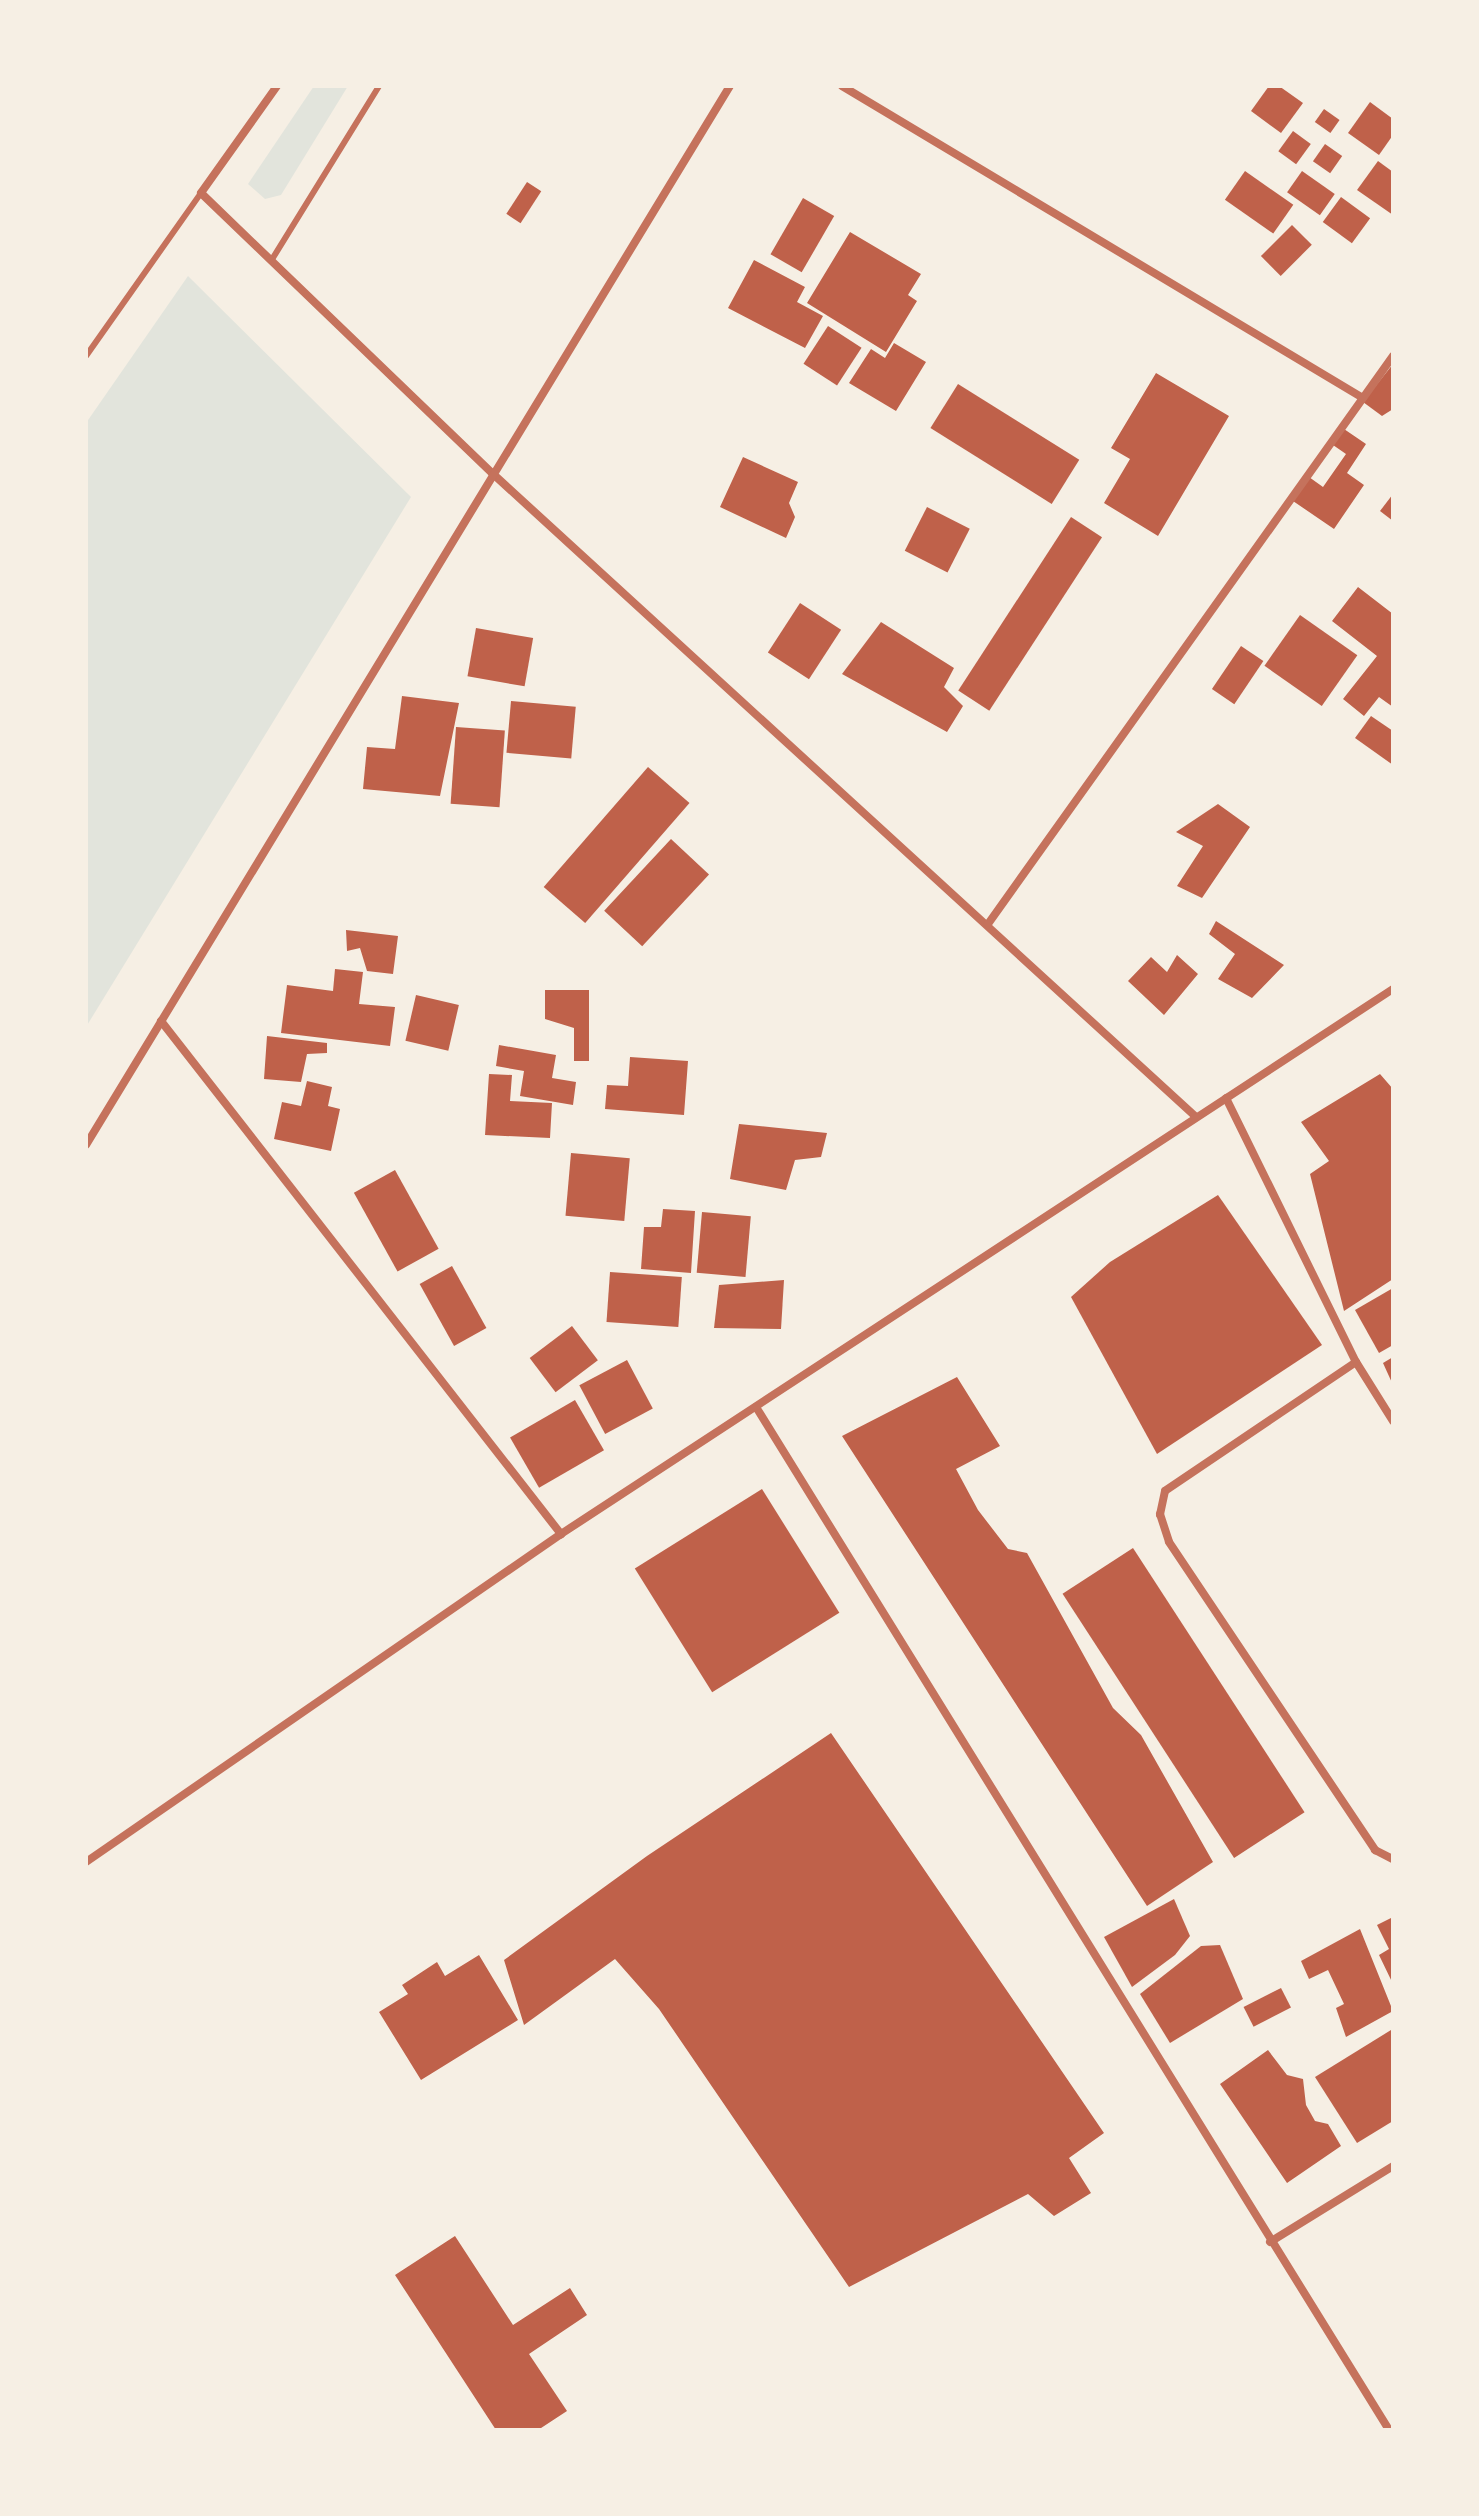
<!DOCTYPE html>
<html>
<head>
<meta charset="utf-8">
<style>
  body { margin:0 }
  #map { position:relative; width:1479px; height:2516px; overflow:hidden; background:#f6efe4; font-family:Raleway,sans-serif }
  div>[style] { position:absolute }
  .green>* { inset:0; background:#e2e4dc }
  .building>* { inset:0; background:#bf614a; transform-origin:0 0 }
  .service>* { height:6px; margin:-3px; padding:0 3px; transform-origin:3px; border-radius:3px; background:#c5725c }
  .minor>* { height:8px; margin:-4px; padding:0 4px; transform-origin:4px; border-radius:4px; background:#c5725c }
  span { translate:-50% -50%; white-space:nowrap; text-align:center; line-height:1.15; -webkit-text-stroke:8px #f6efe4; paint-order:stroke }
  .frame { position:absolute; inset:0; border:88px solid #f6efe4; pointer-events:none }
</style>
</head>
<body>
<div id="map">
  <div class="green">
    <i style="clip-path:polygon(314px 86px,348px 86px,281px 195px,265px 199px,248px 184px)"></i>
    <i style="clip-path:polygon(188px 276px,411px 497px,86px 1027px,86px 423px)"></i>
  </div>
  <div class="building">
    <i style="clip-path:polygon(1269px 86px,1279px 86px,1303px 103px,1281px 133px,1251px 111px)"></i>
    <i style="clip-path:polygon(1370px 102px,1393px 119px,1393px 135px,1379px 155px,1348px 133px)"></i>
    <i style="left:1324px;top:109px;width:19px;height:16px;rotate:35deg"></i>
    <i style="left:1293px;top:131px;width:22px;height:25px;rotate:36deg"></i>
    <i style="left:1325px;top:144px;width:21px;height:21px;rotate:35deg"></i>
    <i style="clip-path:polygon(1378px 161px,1393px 172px,1393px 215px,1357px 190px)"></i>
    <i style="left:1245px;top:171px;width:59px;height:35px;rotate:35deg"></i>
    <i style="left:1302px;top:171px;width:40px;height:26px;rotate:35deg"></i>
    <i style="left:527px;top:182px;width:17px;height:38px;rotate:33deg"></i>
    <i style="left:1341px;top:197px;width:36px;height:31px;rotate:36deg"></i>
    <i style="left:803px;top:198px;width:36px;height:65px;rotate:30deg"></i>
    <i style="left:1292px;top:225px;width:28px;height:44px;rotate:45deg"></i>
    <i style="clip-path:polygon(850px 232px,921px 274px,908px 295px,917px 301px,886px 352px,807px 303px)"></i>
    <i style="clip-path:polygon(754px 260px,805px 287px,797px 302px,823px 316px,805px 348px,728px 308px)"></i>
    <i style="left:828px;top:326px;width:40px;height:45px;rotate:33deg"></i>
    <i style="clip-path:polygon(894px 343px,926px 362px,896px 411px,849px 383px,871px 349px,885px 358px)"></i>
    <i style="clip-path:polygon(1393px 364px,1393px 409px,1382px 416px,1363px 402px)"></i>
    <i style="clip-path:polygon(1156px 373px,1229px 416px,1158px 536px,1104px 503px,1130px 459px,1111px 448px)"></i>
    <i style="left:958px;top:384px;width:143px;height:52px;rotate:32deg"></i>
    <i style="clip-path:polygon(1344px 429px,1366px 444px,1347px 473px,1364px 485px,1334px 529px,1293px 501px,1309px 477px,1323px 487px,1346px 454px,1333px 445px)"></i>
    <i style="clip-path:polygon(743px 457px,798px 482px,789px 503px,795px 517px,786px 538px,720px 507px)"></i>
    <i style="clip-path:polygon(1393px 494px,1393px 521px,1380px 511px)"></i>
    <i style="left:927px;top:507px;width:48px;height:49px;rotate:27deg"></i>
    <i style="left:1071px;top:517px;width:37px;height:207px;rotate:33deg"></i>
    <i style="clip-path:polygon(1358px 587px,1393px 614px,1393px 707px,1379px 697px,1364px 716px,1343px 699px,1377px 656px,1332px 621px)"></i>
    <i style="left:800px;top:603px;width:49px;height:59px;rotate:33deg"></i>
    <i style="left:1300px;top:615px;width:70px;height:62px;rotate:35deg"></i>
    <i style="clip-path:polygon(881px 622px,954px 668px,944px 687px,963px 706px,947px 732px,842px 674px)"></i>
    <i style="left:476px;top:628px;width:58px;height:49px;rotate:10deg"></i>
    <i style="left:1241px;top:646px;width:27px;height:52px;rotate:34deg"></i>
    <i style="clip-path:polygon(402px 696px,459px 703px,440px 796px,363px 789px,367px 747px,395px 749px)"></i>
    <i style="left:511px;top:701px;width:65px;height:52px;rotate:5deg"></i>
    <i style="clip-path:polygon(1371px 716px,1393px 731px,1393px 765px,1355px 738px)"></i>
    <i style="left:456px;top:727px;width:49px;height:77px;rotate:4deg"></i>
    <i style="left:648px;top:767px;width:55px;height:159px;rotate:41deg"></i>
    <i style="clip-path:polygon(1218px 804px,1250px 827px,1202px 898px,1177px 886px,1203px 846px,1176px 832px)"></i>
    <i style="left:671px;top:839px;width:52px;height:98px;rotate:43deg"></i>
    <i style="clip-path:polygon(1216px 921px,1284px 965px,1252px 998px,1218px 979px,1235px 954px,1209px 934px)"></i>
    <i style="clip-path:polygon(346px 930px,398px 936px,393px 974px,367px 971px,360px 948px,347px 951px)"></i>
    <i style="clip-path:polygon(1177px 955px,1198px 974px,1164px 1015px,1128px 981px,1151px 957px,1167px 972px)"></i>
    <i style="clip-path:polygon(335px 969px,363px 972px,359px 1004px,395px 1007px,390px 1046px,281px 1033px,287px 985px,333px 991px)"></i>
    <i style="clip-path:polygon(545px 990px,589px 990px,589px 1061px,574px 1061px,574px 1028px,545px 1019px)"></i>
    <i style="left:416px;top:995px;width:44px;height:47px;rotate:13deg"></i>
    <i style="clip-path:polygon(267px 1036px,327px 1043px,327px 1053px,307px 1054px,301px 1082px,264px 1079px)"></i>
    <i style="clip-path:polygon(499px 1045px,556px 1055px,552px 1078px,576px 1082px,573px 1105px,520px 1096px,524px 1071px,496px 1066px)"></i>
    <i style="clip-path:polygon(630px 1057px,688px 1061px,684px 1115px,605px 1109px,607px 1085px,628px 1086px)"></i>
    <i style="clip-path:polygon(489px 1074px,512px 1075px,510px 1101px,552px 1103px,550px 1138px,485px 1135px)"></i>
    <i style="clip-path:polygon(1380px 1074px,1393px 1089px,1393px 1279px,1344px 1311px,1310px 1174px,1329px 1161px,1301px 1122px)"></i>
    <i style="clip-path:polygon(307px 1081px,332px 1087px,328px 1106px,340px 1109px,331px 1151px,274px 1139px,282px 1102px,301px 1106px)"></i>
    <i style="clip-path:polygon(739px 1124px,827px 1133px,821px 1157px,795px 1160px,786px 1190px,730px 1179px)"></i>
    <i style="left:571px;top:1153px;width:59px;height:63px;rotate:5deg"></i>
    <i style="left:395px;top:1170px;width:90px;height:47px;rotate:61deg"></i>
    <i style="clip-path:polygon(1218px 1195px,1322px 1345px,1157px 1454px,1071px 1297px,1110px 1262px)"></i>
    <i style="clip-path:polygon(663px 1209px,695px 1211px,691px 1273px,641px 1269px,644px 1227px,661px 1227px)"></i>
    <i style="left:702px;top:1212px;width:49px;height:61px;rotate:5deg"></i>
    <i style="left:452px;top:1266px;width:71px;height:37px;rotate:61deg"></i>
    <i style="left:610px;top:1272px;width:72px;height:50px;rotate:4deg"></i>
    <i style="clip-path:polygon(784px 1280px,781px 1329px,714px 1328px,719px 1285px)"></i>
    <i style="clip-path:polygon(1393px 1288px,1393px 1345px,1379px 1353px,1355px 1310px)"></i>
    <i style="left:572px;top:1326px;width:43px;height:53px;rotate:53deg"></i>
    <i style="clip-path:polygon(1393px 1357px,1393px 1385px,1383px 1363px)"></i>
    <i style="left:627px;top:1360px;width:55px;height:54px;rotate:62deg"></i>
    <i style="clip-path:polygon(957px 1377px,1000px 1446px,956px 1469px,978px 1510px,1008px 1549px,1027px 1553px,1113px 1708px,1141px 1735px,1213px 1862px,1147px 1906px,842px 1436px)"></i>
    <i style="left:575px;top:1400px;width:58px;height:75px;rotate:60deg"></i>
    <i style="left:762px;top:1489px;width:146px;height:150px;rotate:58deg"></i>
    <i style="left:1133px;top:1548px;width:315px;height:84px;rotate:57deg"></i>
    <i style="clip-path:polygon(831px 1733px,1104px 2133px,1069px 2158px,1091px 2193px,1054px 2216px,1028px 2194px,849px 2287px,659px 2009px,615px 1959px,524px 2025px,504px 1960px,647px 1856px)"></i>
    <i style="clip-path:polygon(1174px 1899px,1190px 1936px,1175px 1955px,1132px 1987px,1104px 1937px)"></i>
    <i style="clip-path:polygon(1393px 1917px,1393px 1984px,1379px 1955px,1389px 1949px,1377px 1925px)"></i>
    <i style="clip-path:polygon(1360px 1929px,1393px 2011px,1346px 2037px,1336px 2008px,1344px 2004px,1328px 1970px,1309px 1979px,1301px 1961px)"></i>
    <i style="clip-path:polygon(1220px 1945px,1243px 1999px,1170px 2043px,1140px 1994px,1201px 1946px)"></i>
    <i style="clip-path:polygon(479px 1955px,518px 2020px,421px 2080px,379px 2012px,408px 1994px,402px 1985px,437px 1962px,445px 1976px)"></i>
    <i style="left:1281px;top:1988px;width:22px;height:42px;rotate:63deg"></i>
    <i style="clip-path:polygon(1391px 2030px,1393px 2121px,1357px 2143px,1315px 2077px)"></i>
    <i style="clip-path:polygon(1268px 2050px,1287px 2075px,1303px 2079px,1306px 2105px,1315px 2121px,1328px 2124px,1341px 2146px,1287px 2183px,1220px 2084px)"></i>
    <i style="clip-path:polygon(455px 2236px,513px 2325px,570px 2288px,587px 2315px,529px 2354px,567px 2411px,538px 2430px,496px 2430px,395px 2275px)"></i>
  </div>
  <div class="service">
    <i style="left:271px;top:261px;width:206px;rotate:-58.3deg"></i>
    <i style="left:86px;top:356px;width:199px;rotate:-54.8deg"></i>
  </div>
  <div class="minor">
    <i style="left:277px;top:86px;width:131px;rotate:125.4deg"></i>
    <i style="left:201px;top:193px;width:404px;rotate:43.9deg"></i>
    <i style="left:492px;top:473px;width:954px;rotate:42.45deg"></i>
    <i style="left:842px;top:86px;width:607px;rotate:30.92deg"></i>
    <i style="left:988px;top:924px;width:698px;rotate:-54.51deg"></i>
    <i style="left:161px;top:1021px;width:651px;rotate:52.06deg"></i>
    <i style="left:1226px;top:1098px;width:294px;rotate:63.8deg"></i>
    <i style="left:1356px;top:1362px;width:70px;rotate:57.9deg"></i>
    <i style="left:86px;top:1145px;width:1239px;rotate:-58.7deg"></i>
    <i style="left:1356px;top:1362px;width:230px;rotate:146deg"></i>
    <i style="left:1165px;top:1491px;width:24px;rotate:102deg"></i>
    <i style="left:1160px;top:1514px;width:29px;rotate:72deg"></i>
    <i style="left:1169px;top:1542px;width:371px;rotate:56.2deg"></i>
    <i style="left:1375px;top:1850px;width:20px;rotate:27deg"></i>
    <i style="left:756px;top:1407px;width:1203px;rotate:58.25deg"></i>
    <i style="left:86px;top:1862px;width:577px;rotate:-34.63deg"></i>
    <i style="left:561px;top:1534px;width:995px;rotate:-33.23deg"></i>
    <i style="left:1270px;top:2242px;width:145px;rotate:-31.7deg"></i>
  </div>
  <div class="frame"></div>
</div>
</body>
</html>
